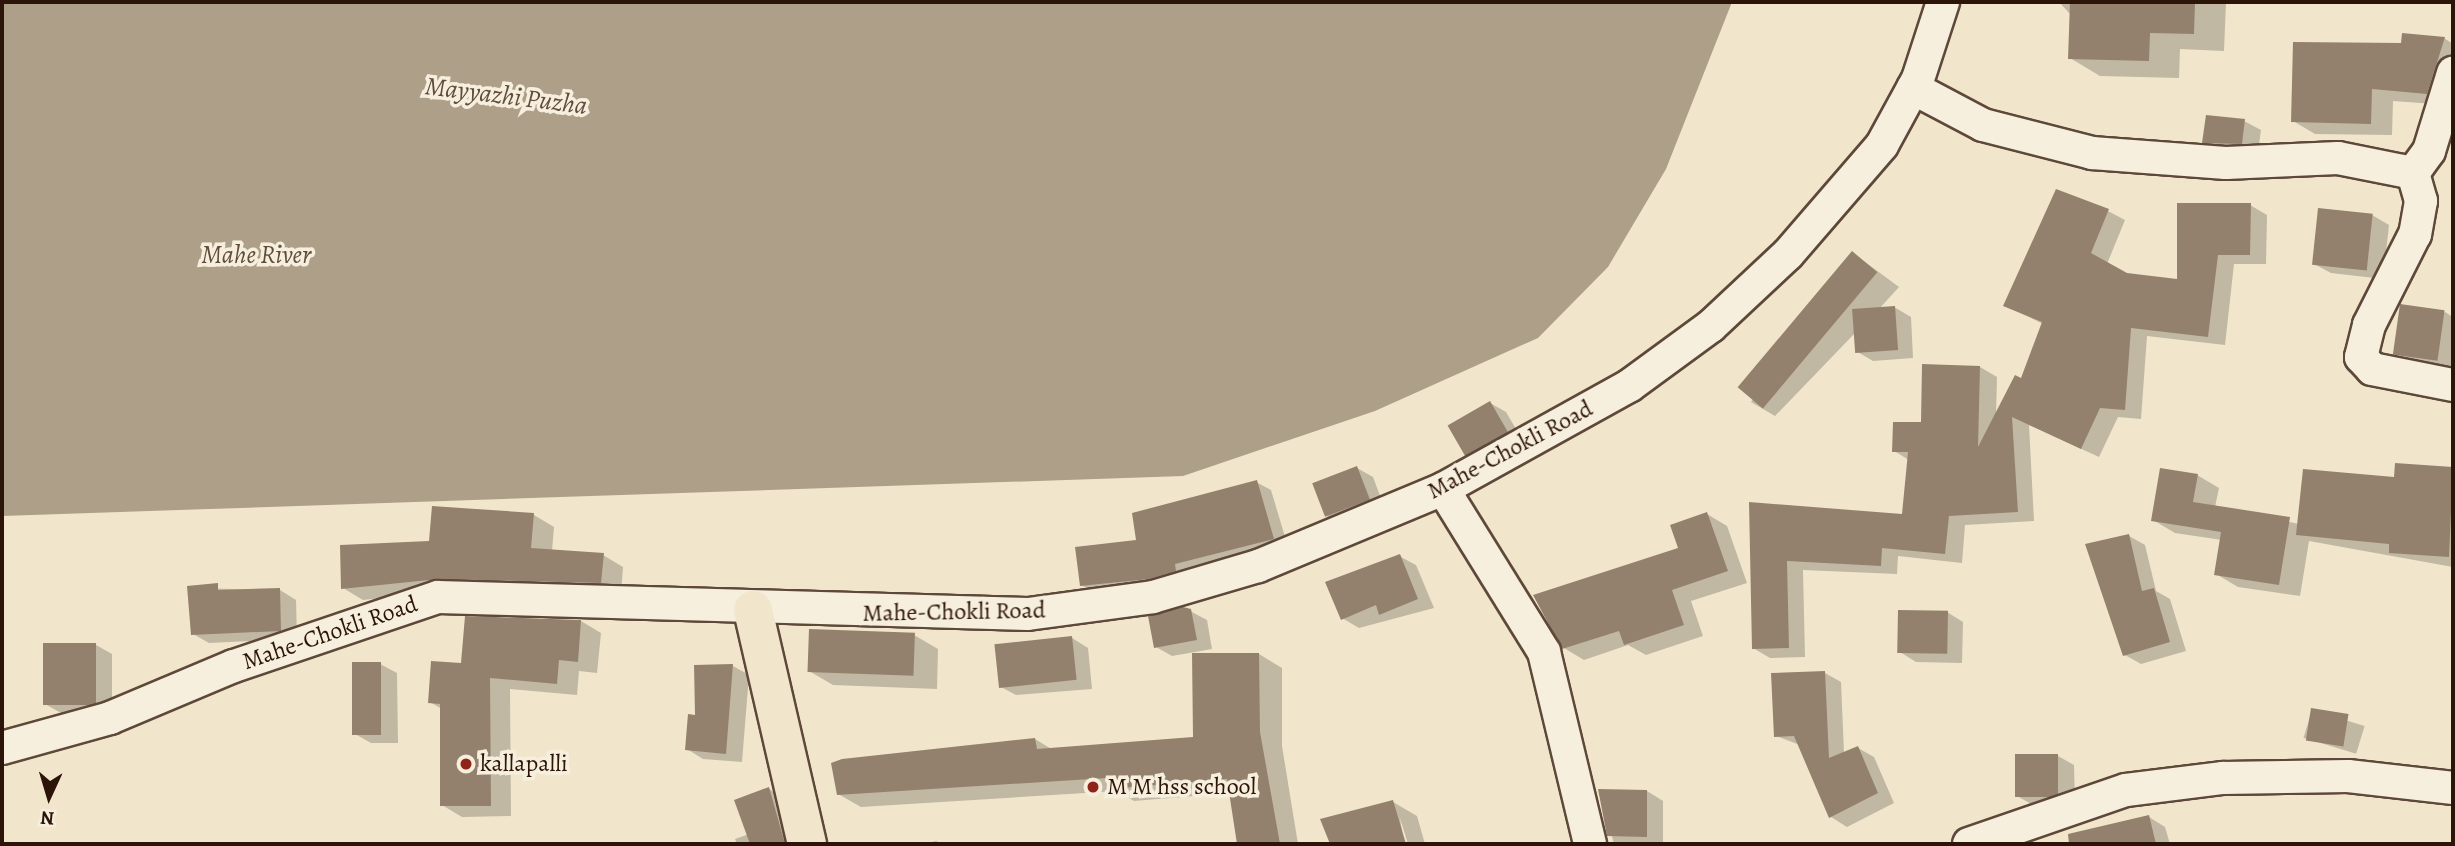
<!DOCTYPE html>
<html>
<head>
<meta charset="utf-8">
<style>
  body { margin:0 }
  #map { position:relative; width:2455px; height:846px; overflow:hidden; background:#f1e6cc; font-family:Alegreya,serif }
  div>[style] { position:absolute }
  .water>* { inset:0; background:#ae9f89 }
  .shadow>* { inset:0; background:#0003; transform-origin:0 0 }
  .building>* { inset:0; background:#93816e; transform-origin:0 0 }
  .roads { filter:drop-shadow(2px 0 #5e4839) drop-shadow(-2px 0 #5e4839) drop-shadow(0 2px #5e4839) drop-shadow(0 -2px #5e4839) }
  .minor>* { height:32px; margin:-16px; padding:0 16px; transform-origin:16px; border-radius:16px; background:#f6efde }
  .major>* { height:38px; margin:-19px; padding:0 19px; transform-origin:19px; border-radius:19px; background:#f1e6cc }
  .dots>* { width:19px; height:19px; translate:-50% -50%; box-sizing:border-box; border:4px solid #f6efde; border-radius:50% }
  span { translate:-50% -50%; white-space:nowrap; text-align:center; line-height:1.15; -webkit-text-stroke:7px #f6efde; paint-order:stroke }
  .street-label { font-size:24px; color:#2d1408 }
  .poi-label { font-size:24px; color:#2d1408 }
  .left { translate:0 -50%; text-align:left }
  .water-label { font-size:26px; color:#614c3c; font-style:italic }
  .frame { position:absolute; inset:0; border:4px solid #2d1408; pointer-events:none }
  .north { position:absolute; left:14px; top:762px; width:70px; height:70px; -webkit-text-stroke:5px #f6efde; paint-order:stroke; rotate:184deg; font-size:19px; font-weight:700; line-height:28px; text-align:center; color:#2d1408 }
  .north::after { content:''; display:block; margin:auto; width:24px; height:32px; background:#2d1408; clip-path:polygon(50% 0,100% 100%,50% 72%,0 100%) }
</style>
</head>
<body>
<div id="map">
  <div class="water">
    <i style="clip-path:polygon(2px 2px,1732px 2px,1666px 169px,1608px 267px,1538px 338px,1375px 411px,1183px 476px,2px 516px)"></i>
  </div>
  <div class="shadow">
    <i style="clip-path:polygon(2059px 2px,2226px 2px,2224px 51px,2180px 49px,2179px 78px,2100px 76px,2070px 58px,2071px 15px)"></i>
    <i style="clip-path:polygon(2444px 38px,2453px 44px,2449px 105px,2393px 101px,2392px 135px,2315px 134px,2293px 121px,2402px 45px)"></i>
    <i style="clip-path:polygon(2244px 121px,2261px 130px,2258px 152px,2221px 151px,2204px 142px)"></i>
    <i style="clip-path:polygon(2250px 205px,2267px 215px,2266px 264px,2234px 264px,2225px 345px,2147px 336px,2141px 419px,2118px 417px,2099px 457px,2029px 425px,2034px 521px,1965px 525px,1962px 563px,1898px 556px,1897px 574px,1803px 570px,1805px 657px,1770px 658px,1753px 648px,1751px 504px,1903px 516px,1909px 460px,1894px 451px,1980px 367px,1997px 377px,1996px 416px,2022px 381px,2043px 324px,2005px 305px,2108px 211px,2125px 220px,2107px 264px,2126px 275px,2178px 281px)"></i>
    <i style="clip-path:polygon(2372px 215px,2389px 225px,2383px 279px,2331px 273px,2314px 264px)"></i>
    <i style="clip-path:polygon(1853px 253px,1899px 287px,1879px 309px,1894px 307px,1911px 317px,1913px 358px,1873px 361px,1856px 351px,1855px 333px,1775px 416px,1751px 402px)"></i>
    <i style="clip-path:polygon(2445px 312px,2453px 317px,2453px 371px,2393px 353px)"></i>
    <i style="clip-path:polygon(1490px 403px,1506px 412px,1523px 441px,1483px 464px,1466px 455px)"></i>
    <i style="clip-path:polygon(2397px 465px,2453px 469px,2453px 567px,2309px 541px,2300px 596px,2238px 587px,2216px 574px,2222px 540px,2175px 533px,2153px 520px,2197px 475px,2219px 488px,2215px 507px,2299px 524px,2396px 479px)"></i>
    <i style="clip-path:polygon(1357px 468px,1373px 477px,1385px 509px,1344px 526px,1327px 517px)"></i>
    <i style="clip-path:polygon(1256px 482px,1271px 490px,1288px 547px,1156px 585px,1096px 593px,1081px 585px,1138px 541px)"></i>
    <i style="clip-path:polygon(1707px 514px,1727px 526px,1747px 583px,1691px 601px,1703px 636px,1646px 655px,1628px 645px,1584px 660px,1564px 648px,1680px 550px)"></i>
    <i style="clip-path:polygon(534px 515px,554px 527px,552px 551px,603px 555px,623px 567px,621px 594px,460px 589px,363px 600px,343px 588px,430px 543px)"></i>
    <i style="clip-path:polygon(2129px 536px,2145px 545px,2156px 591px,2170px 599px,2186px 651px,2141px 664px,2125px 655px)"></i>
    <i style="clip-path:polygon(1399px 556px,1416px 565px,1434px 608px,1359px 628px,1342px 618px)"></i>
    <i style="clip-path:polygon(189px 588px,280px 590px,296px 600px,297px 639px,209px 643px,193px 634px)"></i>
    <i style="clip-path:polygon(1190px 611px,1207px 620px,1212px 649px,1172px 656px,1156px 647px)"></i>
    <i style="clip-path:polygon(1947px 612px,1963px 622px,1962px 663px,1916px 662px,1900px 652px)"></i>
    <i style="clip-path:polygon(581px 621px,601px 633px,597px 673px,579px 671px,577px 695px,510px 689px,511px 816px,462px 817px,442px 805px,442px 709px,430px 702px,463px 665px)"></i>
    <i style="clip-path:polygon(914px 635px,938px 649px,937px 689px,833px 685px,809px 671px)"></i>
    <i style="clip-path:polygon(1072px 638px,1088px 648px,1092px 689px,1016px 695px,999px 686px)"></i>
    <i style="clip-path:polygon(96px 645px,112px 654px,112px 711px,61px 713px,45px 704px)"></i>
    <i style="clip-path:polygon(1259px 654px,1282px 668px,1282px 746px,1298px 844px,1239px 844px,1231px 793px,1134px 801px,1117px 791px,861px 807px,838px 794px,1035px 739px,1053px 750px,1194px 738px)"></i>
    <i style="clip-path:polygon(380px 664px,397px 673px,398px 743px,371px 743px,355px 734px)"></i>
    <i style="clip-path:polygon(733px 666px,749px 675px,742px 762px,703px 759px,687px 749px,696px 717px)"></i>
    <i style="clip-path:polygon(1825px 673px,1841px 682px,1844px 753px,1858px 748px,1874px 757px,1894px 803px,1847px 827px,1831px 817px,1800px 745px,1776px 736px)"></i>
    <i style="left:2312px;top:710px;width:55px;height:29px;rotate:17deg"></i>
    <i style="clip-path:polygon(2058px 756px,2074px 765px,2075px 802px,2033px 805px,2017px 796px)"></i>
    <i style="clip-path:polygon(769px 789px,783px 797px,796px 844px,737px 844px,735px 839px,749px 834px)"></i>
    <i style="clip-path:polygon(1600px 791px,1647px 791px,1663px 801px,1663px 844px,1614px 844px)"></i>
    <i style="clip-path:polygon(1393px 802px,1417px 816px,1425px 844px,1408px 844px,1400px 818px,1404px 844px,1332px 844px,1322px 820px)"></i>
    <i style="clip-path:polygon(2149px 817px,2165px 827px,2170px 844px,2102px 844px,2098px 829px)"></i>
    <i style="clip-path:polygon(936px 841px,942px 844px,924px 844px)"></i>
  </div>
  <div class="building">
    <i style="clip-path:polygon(2070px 2px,2195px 2px,2194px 34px,2150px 33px,2149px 61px,2068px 59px)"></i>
    <i style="clip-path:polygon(2402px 33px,2445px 37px,2427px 94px,2372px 89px,2371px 124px,2291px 122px,2293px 42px,2401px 43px)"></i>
    <i style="clip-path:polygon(2206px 115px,2245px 119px,2242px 144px,2202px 143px)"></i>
    <i style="clip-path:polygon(2056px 189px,2109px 209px,2091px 253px,2127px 273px,2177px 279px,2177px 203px,2251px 203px,2250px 255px,2218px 255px,2208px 337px,2131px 328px,2125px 410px,2100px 408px,2081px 449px,2012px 417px,2018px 512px,1949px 516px,1945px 554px,1882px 548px,1881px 566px,1787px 561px,1789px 648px,1752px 649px,1749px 502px,1902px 514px,1908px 452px,1892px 452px,1893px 422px,1921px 422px,1922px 364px,1980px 366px,1978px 447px,2015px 375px,2021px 378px,2042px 322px,2003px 306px)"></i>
    <i style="left:2318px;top:208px;width:55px;height:57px;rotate:6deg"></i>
    <i style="left:1852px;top:251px;width:33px;height:178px;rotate:40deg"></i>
    <i style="left:2400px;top:304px;width:45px;height:51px;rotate:8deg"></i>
    <i style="left:1895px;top:306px;width:44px;height:43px;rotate:86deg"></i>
    <i style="left:1490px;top:401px;width:36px;height:49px;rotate:60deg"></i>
    <i style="clip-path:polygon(2395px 463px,2453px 467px,2449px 557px,2389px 553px,2389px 544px,2296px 535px,2303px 469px,2394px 477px)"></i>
    <i style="left:1357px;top:466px;width:36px;height:48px;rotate:69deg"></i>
    <i style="clip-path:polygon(2160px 468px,2198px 474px,2193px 502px,2290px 517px,2279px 585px,2214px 575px,2221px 532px,2151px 521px)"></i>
    <i style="clip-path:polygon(1257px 480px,1274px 539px,1175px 564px,1176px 571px,1149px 579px,1080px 586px,1075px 547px,1136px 540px,1132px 513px)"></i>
    <i style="clip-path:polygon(432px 506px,534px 513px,531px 548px,604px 553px,601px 583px,439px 579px,341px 589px,340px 545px,429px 541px)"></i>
    <i style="clip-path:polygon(1707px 512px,1728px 571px,1672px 590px,1684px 625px,1624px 645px,1619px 631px,1562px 649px,1533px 595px,1678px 548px,1670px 525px)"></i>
    <i style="clip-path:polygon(2129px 534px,2142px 591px,2154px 588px,2170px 642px,2123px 656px,2085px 544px)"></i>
    <i style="clip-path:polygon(1400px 554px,1418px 599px,1379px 615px,1376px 605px,1341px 620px,1325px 582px)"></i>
    <i style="clip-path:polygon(218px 583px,218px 590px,280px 588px,281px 631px,191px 635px,187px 586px)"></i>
    <i style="clip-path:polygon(1183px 607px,1191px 609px,1197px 640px,1154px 648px,1148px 616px)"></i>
    <i style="left:1898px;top:610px;width:50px;height:43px;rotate:1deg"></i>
    <i style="clip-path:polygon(465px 616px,581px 620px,578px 662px,559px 660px,557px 684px,490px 678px,491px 806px,440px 806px,440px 704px,428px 703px,431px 661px,461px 663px)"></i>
    <i style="left:809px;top:629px;width:106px;height:43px;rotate:2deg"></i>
    <i style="left:1072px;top:636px;width:44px;height:78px;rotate:84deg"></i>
    <i style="left:43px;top:643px;width:53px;height:62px"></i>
    <i style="clip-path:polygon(1192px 653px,1259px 653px,1260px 732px,1280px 844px,1237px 844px,1227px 779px,1109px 789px,1107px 778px,837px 795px,831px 763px,842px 759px,1035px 738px,1037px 749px,1193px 737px)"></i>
    <i style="left:352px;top:662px;width:29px;height:73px"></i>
    <i style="clip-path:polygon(733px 664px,726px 754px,685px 750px,688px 714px,695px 715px,694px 665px)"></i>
    <i style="clip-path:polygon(1825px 671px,1829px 758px,1858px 746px,1878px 793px,1829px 818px,1794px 736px,1774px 737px,1771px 673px)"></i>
    <i style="left:2311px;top:708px;width:38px;height:33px;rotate:9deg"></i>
    <i style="left:2015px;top:754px;width:43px;height:43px"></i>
    <i style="clip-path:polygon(769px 787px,785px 844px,750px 844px,734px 800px)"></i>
    <i style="clip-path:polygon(1598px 789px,1647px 790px,1647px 837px,1607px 836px)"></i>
    <i style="clip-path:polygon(1393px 800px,1406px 844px,1330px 844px,1320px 819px)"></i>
    <i style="clip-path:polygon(2149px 815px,2156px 844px,2069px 844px,2068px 834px)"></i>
  </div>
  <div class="roads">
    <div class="minor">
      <i style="left:1913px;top:88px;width:79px;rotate:27.9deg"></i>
      <i style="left:1983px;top:125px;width:113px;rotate:14.4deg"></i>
      <i style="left:2092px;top:153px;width:134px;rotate:4.3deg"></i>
      <i style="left:2226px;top:163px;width:112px;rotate:-2.6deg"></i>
      <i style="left:2338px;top:158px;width:76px;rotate:11.3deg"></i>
      <i style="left:2413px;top:173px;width:29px;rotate:74deg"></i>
      <i style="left:2421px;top:201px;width:34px;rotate:100deg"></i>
      <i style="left:2415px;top:234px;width:102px;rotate:116.8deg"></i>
      <i style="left:2369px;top:325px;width:33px;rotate:104deg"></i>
      <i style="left:2361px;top:357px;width:16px;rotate:47deg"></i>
      <i style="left:2372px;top:369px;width:83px;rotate:11.2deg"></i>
      <i style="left:2413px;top:173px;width:27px;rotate:-54deg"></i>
      <i style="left:2429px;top:151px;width:82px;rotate:-72.9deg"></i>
      <i style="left:1443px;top:489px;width:192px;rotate:58.2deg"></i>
      <i style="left:1544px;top:652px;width:197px;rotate:76.5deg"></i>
      <i style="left:2px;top:748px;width:112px;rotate:-15.5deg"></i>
      <i style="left:110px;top:718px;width:134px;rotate:-22.8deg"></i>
      <i style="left:234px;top:666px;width:215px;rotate:-18.7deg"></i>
      <i style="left:438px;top:597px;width:590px;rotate:1.65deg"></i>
      <i style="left:1028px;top:614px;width:126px;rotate:-7.7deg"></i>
      <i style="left:1153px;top:597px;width:109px;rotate:-16.4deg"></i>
      <i style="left:1258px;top:566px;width:200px;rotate:-22.6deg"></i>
      <i style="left:1443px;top:489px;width:213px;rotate:-29deg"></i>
      <i style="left:1629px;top:386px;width:102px;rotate:-36.2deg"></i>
      <i style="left:1711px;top:326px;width:105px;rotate:-43.1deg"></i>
      <i style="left:1788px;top:254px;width:144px;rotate:-49.2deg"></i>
      <i style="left:1882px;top:145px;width:75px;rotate:-61.4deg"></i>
      <i style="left:1918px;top:79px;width:81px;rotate:-72deg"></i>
      <i style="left:1969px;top:844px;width:166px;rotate:-19deg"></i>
      <i style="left:2126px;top:790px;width:98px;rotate:-7.1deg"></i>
      <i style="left:2223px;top:778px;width:125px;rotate:-0.9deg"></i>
      <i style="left:2348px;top:776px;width:106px;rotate:6.5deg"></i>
    </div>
    <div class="major">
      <i style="left:753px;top:610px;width:240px;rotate:77deg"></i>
    </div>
  </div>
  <div class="dots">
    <i style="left:466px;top:764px;background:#8f2418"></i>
    <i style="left:1093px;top:787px;background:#8f2418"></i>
  </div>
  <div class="street-label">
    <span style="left:1510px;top:450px;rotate:-28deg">Mahe-Chokli Road</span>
    <span style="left:954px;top:612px;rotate:-1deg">Mahe-Chokli Road</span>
    <span style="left:330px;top:633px;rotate:-19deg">Mahe-Chokli Road</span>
  </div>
  <div class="poi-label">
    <span class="left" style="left:480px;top:764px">kallapalli</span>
    <span class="left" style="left:1107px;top:787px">M M hss school</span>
  </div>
  <div class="water-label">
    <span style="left:506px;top:96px;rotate:7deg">Mayyazhi Puzha</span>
    <span style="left:256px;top:255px">Mahe River</span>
  </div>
  <div class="frame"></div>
  <div class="north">N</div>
</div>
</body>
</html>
